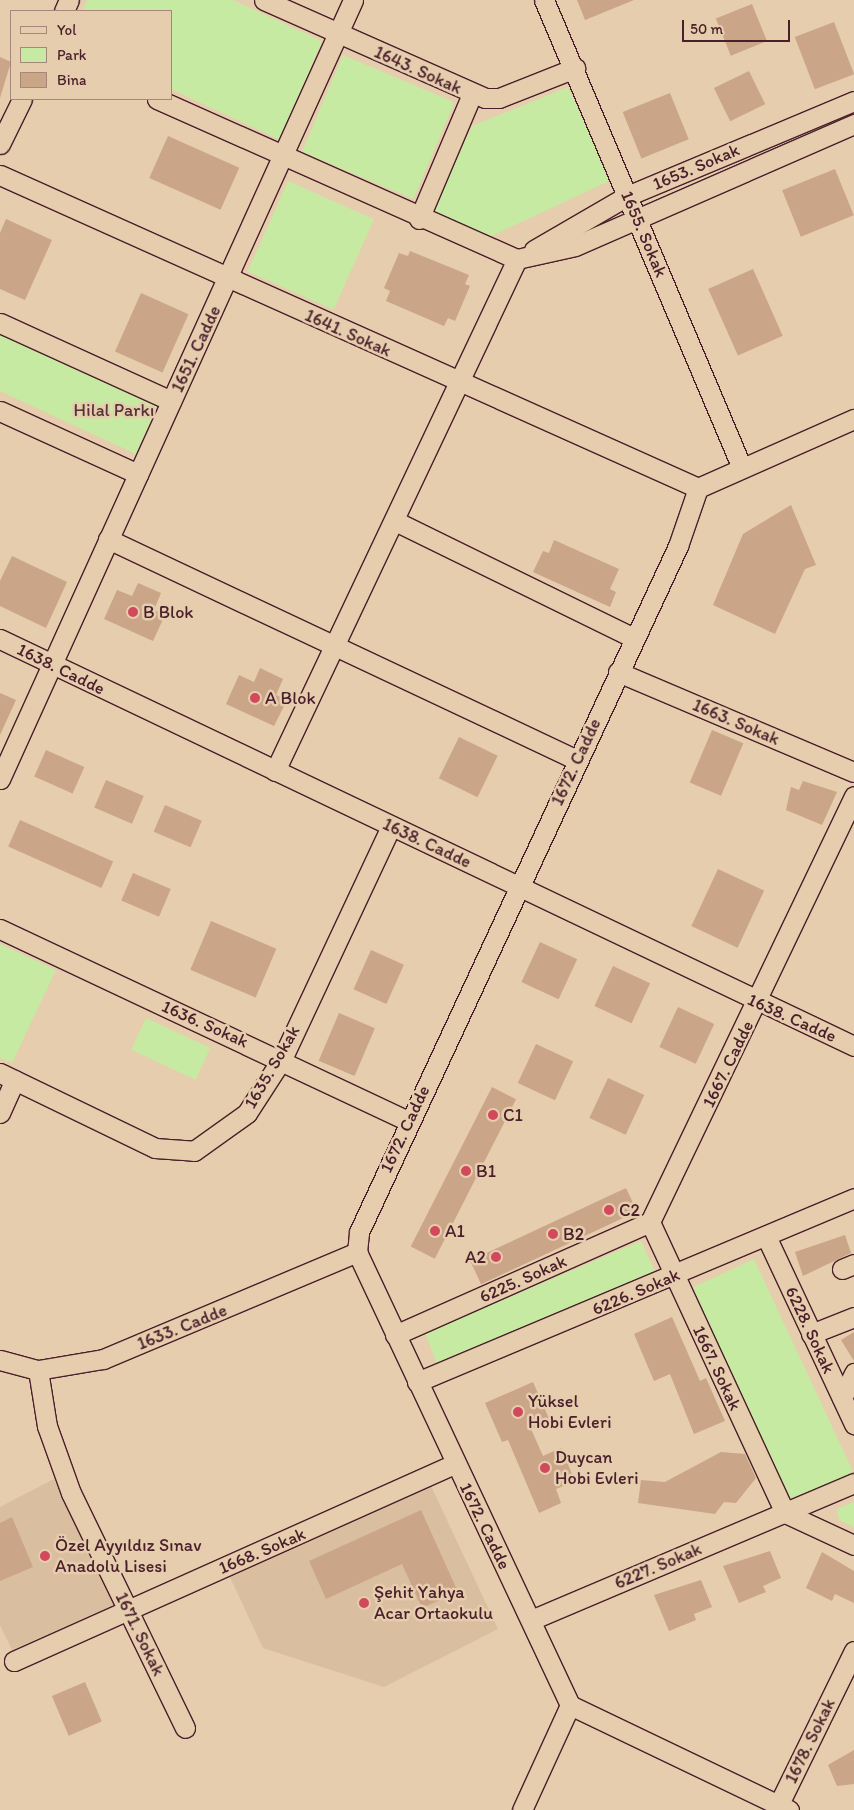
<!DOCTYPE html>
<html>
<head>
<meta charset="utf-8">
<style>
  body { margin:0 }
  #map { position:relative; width:854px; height:1810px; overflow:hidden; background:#e5cdad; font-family:Itim,sans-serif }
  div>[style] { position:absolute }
  .built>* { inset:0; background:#dabea0 }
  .green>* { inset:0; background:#c7eaa3; transform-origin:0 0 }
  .building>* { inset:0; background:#cba587; transform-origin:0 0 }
  .roads { filter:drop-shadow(1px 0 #4a1f2b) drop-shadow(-1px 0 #4a1f2b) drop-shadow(0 1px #4a1f2b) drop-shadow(0 -1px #4a1f2b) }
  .minor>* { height:19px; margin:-9.5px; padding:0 9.5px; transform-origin:9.5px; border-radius:9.5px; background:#e5cdad }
  .dots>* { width:14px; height:14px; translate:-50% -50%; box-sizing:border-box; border:2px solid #e5cdad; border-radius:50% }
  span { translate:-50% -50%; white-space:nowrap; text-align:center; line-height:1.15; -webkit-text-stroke:5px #e5cdad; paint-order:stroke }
  .street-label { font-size:18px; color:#4a1f2b }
  .park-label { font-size:18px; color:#563337 }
  .poi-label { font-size:18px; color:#4a1f2b }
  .left { translate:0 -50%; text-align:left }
  .right { translate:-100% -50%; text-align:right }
  .legend { position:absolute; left:10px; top:10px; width:162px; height:90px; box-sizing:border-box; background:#e5cdad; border:1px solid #a78779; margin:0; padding:6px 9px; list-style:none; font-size:15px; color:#4a1f2b }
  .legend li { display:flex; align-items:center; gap:10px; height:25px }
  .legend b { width:25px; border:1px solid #a78779 }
  .scale { position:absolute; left:682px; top:20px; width:108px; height:22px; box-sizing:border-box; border:2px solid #4a1f2b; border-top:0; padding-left:6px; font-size:15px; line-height:18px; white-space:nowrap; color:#4a1f2b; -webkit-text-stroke:4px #e5cdad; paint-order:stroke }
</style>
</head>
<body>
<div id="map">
  <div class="built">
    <i style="clip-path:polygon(54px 1479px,114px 1605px,12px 1650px,0 1625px,0 1507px)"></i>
    <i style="clip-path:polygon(431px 1486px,498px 1629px,384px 1687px,263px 1648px,230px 1577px)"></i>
  </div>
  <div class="green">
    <i style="clip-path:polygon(87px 0,233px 0,322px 41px,280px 140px,171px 89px,171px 11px,82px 11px)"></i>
    <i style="left:343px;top:55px;width:121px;height:105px;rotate:23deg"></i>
    <i style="clip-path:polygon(568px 87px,611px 180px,487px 238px,432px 212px,472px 126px)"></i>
    <i style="left:288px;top:181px;width:94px;height:99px;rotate:24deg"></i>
    <i style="clip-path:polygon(0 323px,161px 397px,136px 454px,0 391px)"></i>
    <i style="clip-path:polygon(0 944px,56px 970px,12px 1063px,0 1058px)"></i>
    <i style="left:146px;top:1018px;width:71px;height:35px;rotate:25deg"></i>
    <i style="clip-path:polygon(641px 1241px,657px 1276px,437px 1364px,425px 1333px)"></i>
    <i style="left:754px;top:1259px;width:235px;height:69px;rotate:65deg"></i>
    <i style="clip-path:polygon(854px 1502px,854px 1527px,839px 1520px,837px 1509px)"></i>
  </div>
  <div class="building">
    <i style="clip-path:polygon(577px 0,634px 0,585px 20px)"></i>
    <i style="left:752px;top:4px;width:40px;height:39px;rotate:68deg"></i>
    <i style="left:834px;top:22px;width:56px;height:42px;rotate:69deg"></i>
    <i style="clip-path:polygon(0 57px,11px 62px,0 98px)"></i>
    <i style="left:749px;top:71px;width:37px;height:39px;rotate:64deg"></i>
    <i style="left:670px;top:93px;width:50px;height:51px;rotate:68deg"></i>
    <i style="left:168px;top:136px;width:78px;height:46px;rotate:24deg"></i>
    <i style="left:835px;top:169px;width:50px;height:57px;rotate:68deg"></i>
    <i style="clip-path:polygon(6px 219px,52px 240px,25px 300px,0 289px,0 233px)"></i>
    <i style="clip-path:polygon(410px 251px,469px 275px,465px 284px,470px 286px,455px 321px,448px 318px,444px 326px,386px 301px,390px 291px,384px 288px,399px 253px,408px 256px)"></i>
    <i style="left:753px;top:269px;width:73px;height:49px;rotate:66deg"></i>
    <i style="left:141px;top:293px;width:52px;height:64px;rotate:24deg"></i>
    <i style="clip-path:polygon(791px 505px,816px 565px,805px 569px,775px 634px,713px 605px,743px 534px)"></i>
    <i style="clip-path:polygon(554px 540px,619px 569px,610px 589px,616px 592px,610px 607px,533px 572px,543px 551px,549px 553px)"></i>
    <i style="clip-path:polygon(12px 556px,67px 582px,46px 628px,0 606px,0 581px)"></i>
    <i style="clip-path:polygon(138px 583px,161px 593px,154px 610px,165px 615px,153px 641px,104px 619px,117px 590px,132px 596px)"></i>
    <i style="clip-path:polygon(260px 668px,283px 679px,276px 695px,287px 700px,274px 726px,226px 704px,239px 675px,254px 682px)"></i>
    <i style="clip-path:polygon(0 693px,16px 700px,0 735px)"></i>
    <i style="left:712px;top:730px;width:34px;height:57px;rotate:23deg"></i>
    <i style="left:459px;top:737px;width:43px;height:46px;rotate:26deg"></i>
    <i style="left:46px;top:750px;width:42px;height:29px;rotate:24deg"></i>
    <i style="left:106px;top:780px;width:41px;height:30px;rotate:23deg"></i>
    <i style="clip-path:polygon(803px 781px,837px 792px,822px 825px,786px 810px,791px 787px,799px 790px)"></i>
    <i style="left:165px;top:805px;width:40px;height:29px;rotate:23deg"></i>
    <i style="left:20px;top:820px;width:102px;height:29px;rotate:24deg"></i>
    <i style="left:718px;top:869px;width:51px;height:63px;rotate:25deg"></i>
    <i style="left:133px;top:873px;width:41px;height:30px;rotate:23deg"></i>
    <i style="left:211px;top:921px;width:71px;height:53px;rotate:23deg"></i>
    <i style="left:540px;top:942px;width:41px;height:44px;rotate:25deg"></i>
    <i style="left:371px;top:950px;width:36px;height:43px;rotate:24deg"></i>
    <i style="left:613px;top:966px;width:41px;height:44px;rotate:25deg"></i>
    <i style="left:678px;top:1007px;width:40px;height:44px;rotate:25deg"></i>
    <i style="left:339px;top:1013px;width:39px;height:52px;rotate:23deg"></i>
    <i style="left:536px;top:1044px;width:41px;height:43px;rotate:25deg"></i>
    <i style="left:608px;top:1078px;width:40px;height:44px;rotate:25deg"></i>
    <i style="left:492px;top:1087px;width:27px;height:179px;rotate:27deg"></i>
    <i style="left:626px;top:1188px;width:26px;height:172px;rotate:65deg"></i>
    <i style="clip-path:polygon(845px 1235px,851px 1253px,803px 1276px,795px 1252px)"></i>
    <i style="clip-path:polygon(672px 1317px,700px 1381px,706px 1378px,725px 1421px,694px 1434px,670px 1374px,654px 1381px,634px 1334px)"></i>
    <i style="clip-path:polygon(854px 1332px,854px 1361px,841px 1340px)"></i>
    <i style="clip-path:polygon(533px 1382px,550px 1421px,531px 1429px,543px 1456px,561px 1448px,575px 1481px,556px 1489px,561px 1503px,539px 1513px,508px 1440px,502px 1442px,485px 1403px)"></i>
    <i style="clip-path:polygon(721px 1452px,745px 1454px,756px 1478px,736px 1503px,724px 1502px,715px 1514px,638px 1503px,641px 1480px,665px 1482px)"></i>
    <i style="clip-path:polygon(421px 1510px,458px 1592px,422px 1608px,402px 1564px,326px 1599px,309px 1561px)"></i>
    <i style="clip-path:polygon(12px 1517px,33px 1567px,0 1581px,0 1523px)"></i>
    <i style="clip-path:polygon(770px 1551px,781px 1578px,763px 1586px,766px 1592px,739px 1603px,723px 1566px)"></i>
    <i style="clip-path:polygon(822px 1552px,854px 1571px,854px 1603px,835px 1594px,832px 1601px,806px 1588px)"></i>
    <i style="clip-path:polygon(701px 1580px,712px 1607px,694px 1614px,696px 1620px,669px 1631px,654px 1595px)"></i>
    <i style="left:85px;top:1682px;width:43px;height:36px;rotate:67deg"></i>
    <i style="clip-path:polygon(854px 1750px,854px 1784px,837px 1786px,828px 1765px)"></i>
  </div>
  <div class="roads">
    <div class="minor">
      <i style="left:264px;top:0;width:242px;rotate:23.9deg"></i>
      <i style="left:485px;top:98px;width:14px"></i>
      <i style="left:499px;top:98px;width:82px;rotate:-21.5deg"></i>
      <i style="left:544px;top:0;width:508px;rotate:67.07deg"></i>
      <i style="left:64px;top:11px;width:12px;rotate:-66deg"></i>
      <i style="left:157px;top:99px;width:394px;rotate:24deg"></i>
      <i style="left:517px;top:259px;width:59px;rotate:-12.6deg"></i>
      <i style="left:575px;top:246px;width:305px;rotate:-23.6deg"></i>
      <i style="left:0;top:144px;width:50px;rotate:-63.9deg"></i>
      <i style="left:0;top:175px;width:765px;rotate:24.15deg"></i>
      <i style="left:419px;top:219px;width:136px;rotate:-67deg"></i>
      <i style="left:534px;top:250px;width:108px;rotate:-30.1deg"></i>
      <i style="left:627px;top:196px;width:246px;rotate:-22.7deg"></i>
      <i style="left:0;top:323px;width:188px;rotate:24.5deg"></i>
      <i style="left:0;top:411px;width:152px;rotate:24.5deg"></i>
      <i style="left:395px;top:521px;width:266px;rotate:26.1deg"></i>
      <i style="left:108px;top:539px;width:518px;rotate:25.23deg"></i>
      <i style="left:0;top:639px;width:946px;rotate:25.48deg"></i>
      <i style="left:618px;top:672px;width:256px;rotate:23deg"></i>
      <i style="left:275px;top:771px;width:566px;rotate:-64.7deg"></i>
      <i style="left:0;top:779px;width:855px;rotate:-65.62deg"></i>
      <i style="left:0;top:929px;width:451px;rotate:25.2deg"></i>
      <i style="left:0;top:1073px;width:172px;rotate:25.8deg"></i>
      <i style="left:155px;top:1148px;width:39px;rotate:4deg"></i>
      <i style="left:194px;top:1151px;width:65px;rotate:-35.6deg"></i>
      <i style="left:247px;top:1113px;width:64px;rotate:-57.1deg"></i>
      <i style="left:282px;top:1059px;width:257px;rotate:-64.9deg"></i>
      <i style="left:0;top:1113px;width:36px;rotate:-66deg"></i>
      <i style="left:650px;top:1222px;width:472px;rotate:-64.4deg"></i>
      <i style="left:650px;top:1222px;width:321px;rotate:65.1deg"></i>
      <i style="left:766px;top:1236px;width:208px;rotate:64.9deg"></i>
      <i style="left:842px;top:1269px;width:13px;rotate:-23deg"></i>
      <i style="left:811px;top:1334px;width:46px;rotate:-21.6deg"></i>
      <i style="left:395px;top:1335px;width:279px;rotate:-23.9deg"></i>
      <i style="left:0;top:1360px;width:39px;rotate:15deg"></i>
      <i style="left:38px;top:1370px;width:66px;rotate:-9.6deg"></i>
      <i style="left:103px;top:1359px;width:276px;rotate:-22.8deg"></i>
      <i style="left:38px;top:1370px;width:57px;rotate:80.9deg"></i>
      <i style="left:47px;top:1426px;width:71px;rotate:70.3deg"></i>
      <i style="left:71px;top:1493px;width:261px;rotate:64.1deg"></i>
      <i style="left:417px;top:1382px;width:474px;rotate:-22.8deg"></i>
      <i style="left:842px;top:1398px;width:28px;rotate:-64deg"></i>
      <i style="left:785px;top:1513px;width:76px;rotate:24.9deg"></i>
      <i style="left:531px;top:1620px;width:351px;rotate:-23deg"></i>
      <i style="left:14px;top:1661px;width:482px;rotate:-24.1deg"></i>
      <i style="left:522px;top:1810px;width:115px;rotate:-65.4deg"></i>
      <i style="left:776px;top:1810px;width:177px;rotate:-63.9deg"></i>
      <i style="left:789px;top:1810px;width:243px;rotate:-154.4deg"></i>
      <i style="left:570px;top:1705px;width:501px;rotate:-115.18deg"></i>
      <i style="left:357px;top:1252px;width:20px;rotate:-84deg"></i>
      <i style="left:359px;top:1232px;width:757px;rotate:-65.06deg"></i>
      <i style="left:678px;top:546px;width:61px;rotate:-71deg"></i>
      <i style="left:698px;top:488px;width:171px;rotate:-23.9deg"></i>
    </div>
  </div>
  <div class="dots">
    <i style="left:133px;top:612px;background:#d1495b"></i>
    <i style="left:255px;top:698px;background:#d1495b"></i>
    <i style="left:493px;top:1115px;background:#d1495b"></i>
    <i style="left:466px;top:1171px;background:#d1495b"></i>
    <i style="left:609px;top:1210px;background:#d1495b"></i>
    <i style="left:435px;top:1231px;background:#d1495b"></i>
    <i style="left:553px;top:1234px;background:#d1495b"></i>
    <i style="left:496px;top:1257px;background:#d1495b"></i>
    <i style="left:518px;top:1412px;background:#d1495b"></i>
    <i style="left:545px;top:1468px;background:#d1495b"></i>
    <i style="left:45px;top:1556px;background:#d1495b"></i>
    <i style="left:364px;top:1603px;background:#d1495b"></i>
  </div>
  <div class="street-label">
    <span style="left:418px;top:70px;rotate:24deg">1643. Sokak</span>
    <span style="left:696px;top:167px;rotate:-23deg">1653. Sokak</span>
    <span style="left:644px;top:234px;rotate:67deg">1655. Sokak</span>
    <span style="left:348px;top:333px;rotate:24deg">1641. Sokak</span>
    <span style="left:196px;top:349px;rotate:-65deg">1651. Cadde</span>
    <span style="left:61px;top:669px;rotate:26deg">1638. Cadde</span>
    <span style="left:736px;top:722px;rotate:23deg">1663. Sokak</span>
    <span style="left:576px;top:762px;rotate:-65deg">1672. Cadde</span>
    <span style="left:427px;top:843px;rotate:25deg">1638. Cadde</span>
    <span style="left:792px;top:1018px;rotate:24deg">1638. Cadde</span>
    <span style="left:205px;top:1024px;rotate:24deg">1636. Sokak</span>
    <span style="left:728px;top:1064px;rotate:-64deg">1667. Cadde</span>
    <span style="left:272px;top:1067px;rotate:-60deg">1635. Sokak</span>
    <span style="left:405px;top:1129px;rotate:-65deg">1672. Cadde</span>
    <span style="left:523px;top:1279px;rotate:-24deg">6225. Sokak</span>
    <span style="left:636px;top:1292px;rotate:-23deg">6226. Sokak</span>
    <span style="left:182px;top:1327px;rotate:-22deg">1633. Cadde</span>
    <span style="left:810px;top:1330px;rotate:65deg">6228. Sokak</span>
    <span style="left:717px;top:1368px;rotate:65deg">1667. Sokak</span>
    <span style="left:485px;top:1526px;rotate:64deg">1672. Cadde</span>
    <span style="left:262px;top:1551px;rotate:-23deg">1668. Sokak</span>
    <span style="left:658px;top:1566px;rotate:-23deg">6227. Sokak</span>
    <span style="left:140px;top:1634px;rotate:64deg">1671. Sokak</span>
    <span style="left:810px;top:1741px;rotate:-64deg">1678. Sokak</span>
  </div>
  <div class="park-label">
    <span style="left:114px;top:410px">Hilal Parkı</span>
  </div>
  <div class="poi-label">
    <span class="left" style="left:143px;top:612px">B Blok</span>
    <span class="left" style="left:265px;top:698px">A Blok</span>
    <span class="left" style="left:503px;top:1115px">C1</span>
    <span class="left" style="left:476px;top:1171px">B1</span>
    <span class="left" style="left:619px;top:1210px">C2</span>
    <span class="left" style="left:445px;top:1231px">A1</span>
    <span class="left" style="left:563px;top:1234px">B2</span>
    <span class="right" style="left:486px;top:1257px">A2</span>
    <span class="left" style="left:528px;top:1412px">Yüksel<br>Hobi Evleri</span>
    <span class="left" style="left:555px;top:1468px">Duycan<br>Hobi Evleri</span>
    <span class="left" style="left:55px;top:1556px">Özel Ayyıldız Sınav<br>Anadolu Lisesi</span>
    <span class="left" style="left:374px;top:1603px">Şehit Yahya<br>Acar Ortaokulu</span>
  </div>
  <ul class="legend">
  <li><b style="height:6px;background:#e5cdad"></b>Yol</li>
  <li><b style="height:14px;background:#c7eaa3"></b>Park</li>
  <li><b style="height:14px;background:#cba587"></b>Bina</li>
  </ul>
  <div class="scale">50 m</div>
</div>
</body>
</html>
